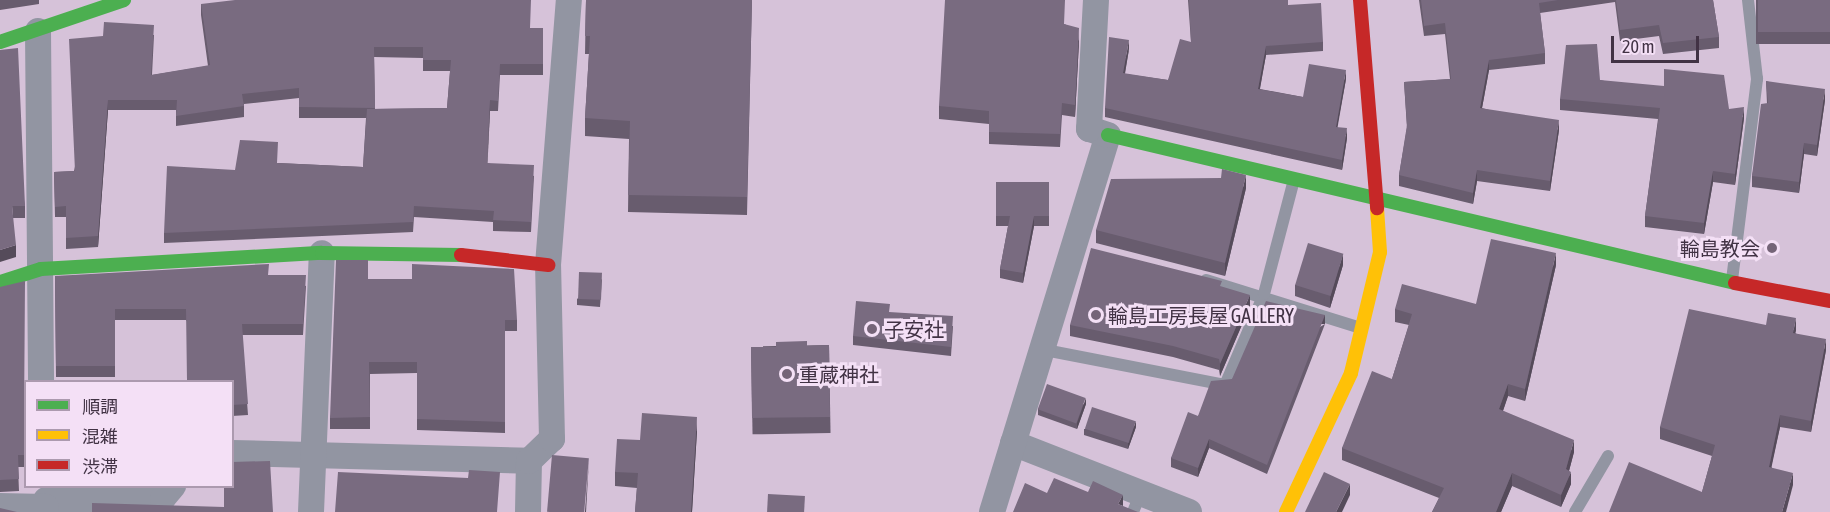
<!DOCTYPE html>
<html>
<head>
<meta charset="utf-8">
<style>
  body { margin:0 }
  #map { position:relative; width:1830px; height:512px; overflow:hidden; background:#d6c2d9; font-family:"Asap Condensed","Noto Sans JP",sans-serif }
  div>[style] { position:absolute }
  .lane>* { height:12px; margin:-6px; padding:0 6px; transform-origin:6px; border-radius:6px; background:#9295a2 }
  .street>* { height:26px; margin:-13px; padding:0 13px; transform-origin:13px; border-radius:13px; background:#9295a2 }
  .fast>* { height:14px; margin:-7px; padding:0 7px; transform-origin:7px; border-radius:7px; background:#4caf50 }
  .slow>* { height:14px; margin:-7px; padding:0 7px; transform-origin:7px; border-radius:7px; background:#ffc107 }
  .jam>* { height:14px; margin:-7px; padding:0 7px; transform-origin:7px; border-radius:7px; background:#c62828 }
  .wall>* { inset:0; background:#685c6e; transform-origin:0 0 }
  .shaded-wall>* { inset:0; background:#554b5a; transform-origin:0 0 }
  .building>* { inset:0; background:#796b80; transform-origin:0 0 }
  .dots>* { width:16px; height:16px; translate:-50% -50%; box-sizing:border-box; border:3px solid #f4e0f6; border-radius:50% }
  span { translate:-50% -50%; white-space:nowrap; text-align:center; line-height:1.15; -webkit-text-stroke:6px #f4e0f6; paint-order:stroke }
  .poi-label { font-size:20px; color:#413244 }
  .right { translate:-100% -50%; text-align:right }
  .left { translate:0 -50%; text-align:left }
  .legend { position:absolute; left:24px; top:380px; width:210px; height:108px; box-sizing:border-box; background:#f4e0f6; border:2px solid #ac9aaf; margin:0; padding:8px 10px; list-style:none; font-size:18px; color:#413244 }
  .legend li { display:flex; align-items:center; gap:12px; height:30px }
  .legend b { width:30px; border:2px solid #ac9aaf }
  .scale { position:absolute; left:1611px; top:36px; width:88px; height:27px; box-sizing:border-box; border:3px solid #413244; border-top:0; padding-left:8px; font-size:18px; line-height:21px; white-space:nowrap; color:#413244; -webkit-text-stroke:4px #f4e0f6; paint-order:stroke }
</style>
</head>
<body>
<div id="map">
  <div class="lane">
    <i style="left:1206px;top:280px;width:162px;rotate:17.2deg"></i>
    <i style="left:1732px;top:280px;width:203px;rotate:-82.9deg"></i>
    <i style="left:1757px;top:79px;width:80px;rotate:-96.5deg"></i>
    <i style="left:1045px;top:350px;width:183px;rotate:11deg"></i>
    <i style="left:1225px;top:385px;width:99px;rotate:-66.8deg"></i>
    <i style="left:1264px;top:294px;width:118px;rotate:-75.3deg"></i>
    <i style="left:1133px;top:512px;width:22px;rotate:-68deg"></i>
    <i style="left:1575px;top:512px;width:65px;rotate:-59.5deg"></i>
  </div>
  <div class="street">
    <i style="left:38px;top:31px;width:351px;rotate:89.5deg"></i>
    <i style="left:1013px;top:443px;width:189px;rotate:21.4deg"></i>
    <i style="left:232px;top:453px;width:297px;rotate:1.5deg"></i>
    <i style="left:46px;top:500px;width:117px;rotate:-1deg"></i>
    <i style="left:163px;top:498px;width:16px;rotate:-50deg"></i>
    <i style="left:0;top:506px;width:46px;rotate:1.2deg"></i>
    <i style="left:311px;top:512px;width:259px;rotate:-87.6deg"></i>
    <i style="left:528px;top:512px;width:51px;rotate:-88.9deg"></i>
    <i style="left:529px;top:461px;width:32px;rotate:-44deg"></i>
    <i style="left:552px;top:439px;width:174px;rotate:-91.3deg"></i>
    <i style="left:548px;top:265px;width:266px;rotate:-85.5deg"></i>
    <i style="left:992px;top:512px;width:394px;rotate:-72.9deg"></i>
    <i style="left:1108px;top:135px;width:20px;rotate:-162deg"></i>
    <i style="left:1089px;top:129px;width:129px;rotate:-86.9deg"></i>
  </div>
  <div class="fast">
    <i style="left:0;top:42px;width:131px;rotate:-18.7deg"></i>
    <i style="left:1108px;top:135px;width:644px;rotate:13.28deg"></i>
    <i style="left:0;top:282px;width:43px;rotate:-17.6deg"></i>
    <i style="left:41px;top:269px;width:281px;rotate:-3.3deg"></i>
    <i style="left:322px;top:253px;width:139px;rotate:0.8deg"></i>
  </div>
  <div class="slow">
    <i style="left:1286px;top:512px;width:153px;rotate:-64.9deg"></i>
    <i style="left:1351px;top:373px;width:124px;rotate:-76.5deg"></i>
    <i style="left:1380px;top:252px;width:44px;rotate:-93.9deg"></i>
  </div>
  <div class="jam">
    <i style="left:1360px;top:0;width:209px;rotate:85.3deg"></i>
    <i style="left:461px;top:255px;width:88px;rotate:6.6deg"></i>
    <i style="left:1735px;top:283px;width:97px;rotate:10.7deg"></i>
  </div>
  <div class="wall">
    <i style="clip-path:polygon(0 0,39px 0,39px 4px,0 10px)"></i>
    <i style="clip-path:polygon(586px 0,752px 0,747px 215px,628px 212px,629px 139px,585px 136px,585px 118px,589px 54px,585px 54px)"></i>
    <i style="clip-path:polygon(1188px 0,1288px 5px,1323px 42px,1323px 51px,1266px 55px,1260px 89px,1303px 97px,1346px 79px,1337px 127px,1347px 138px,1342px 170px,1105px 117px,1105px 108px,1129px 49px,1125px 74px,1168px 80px,1191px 42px)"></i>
    <i style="clip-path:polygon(1419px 0,1713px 0,1719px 37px,1719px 48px,1663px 54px,1659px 36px,1620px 41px,1615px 2px,1540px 13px,1545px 53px,1545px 64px,1489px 70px,1482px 108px,1559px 130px,1550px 191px,1477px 181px,1473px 204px,1399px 186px,1399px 175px,1407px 128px,1404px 82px,1450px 79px,1445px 34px,1424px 36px)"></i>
    <i style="left:1756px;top:0;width:74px;height:44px"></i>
    <i style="clip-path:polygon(evenodd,201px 4px,530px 28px,543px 28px,543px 75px,500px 75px,498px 111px,490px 111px,487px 163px,534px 176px,531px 232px,493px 231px,493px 222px,414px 217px,413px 232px,164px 243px,164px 233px,235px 170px,278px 163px,363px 167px,366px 118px,299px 118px,299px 98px,244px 104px,244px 117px,176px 126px,176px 110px,108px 110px,98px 247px,66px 249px,66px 217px,55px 217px,54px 172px,74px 171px,103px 36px,154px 35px,152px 75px,208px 66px,201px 15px,201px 4px,374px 57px,423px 58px,423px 71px,450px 71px,447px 108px,375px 109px,374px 57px)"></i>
    <i style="clip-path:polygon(1065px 24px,1079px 41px,1075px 117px,1062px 115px,1060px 147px,989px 144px,989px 124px,939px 119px,939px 106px)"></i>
    <i style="clip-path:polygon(0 50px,25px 206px,25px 218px,13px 218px,16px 257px)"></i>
    <i style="clip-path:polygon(1600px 80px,1729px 109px,1744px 118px,1735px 185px,1713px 182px,1704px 234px,1645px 227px,1645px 216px,1658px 119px,1560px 110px,1560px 99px)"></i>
    <i style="clip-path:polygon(1766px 81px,1825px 100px,1817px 156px,1804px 154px,1799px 193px,1752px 187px,1752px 176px,1767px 104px)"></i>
    <i style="clip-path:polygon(1221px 178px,1246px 188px,1225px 276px,1096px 243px,1096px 230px)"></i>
    <i style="clip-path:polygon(996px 182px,1049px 182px,1049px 226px,1034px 226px,1023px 283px,1000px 278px,1000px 269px,1008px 226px,996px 226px)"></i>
    <i style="clip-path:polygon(1343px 265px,1330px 308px,1295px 296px,1295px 285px)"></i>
    <i style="clip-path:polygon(1556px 265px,1525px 401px,1508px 396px,1503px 411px,1574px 452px,1569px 471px,1571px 484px,1561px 507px,1512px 486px,1501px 512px,1432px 512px,1439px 498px,1342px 460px,1342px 448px,1392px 379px,1409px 325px,1395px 322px,1395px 309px,1476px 304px)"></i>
    <i style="clip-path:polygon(269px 275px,306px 286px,303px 335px,242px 335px,248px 415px,232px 416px,232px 381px,186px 320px,115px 320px,115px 377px,56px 377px,55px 276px)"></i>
    <i style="clip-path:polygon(368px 279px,412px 279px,517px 320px,517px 331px,505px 331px,505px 433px,417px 430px,417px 373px,370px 374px,370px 429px,330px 429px,330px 418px)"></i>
    <i style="clip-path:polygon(602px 279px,600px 307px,577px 305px,577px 299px)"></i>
    <i style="clip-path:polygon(0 287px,24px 420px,26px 420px,26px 467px,18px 467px,19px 491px,0 492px)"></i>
    <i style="clip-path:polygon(1222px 287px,1250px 306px,1220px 376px,1219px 370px,1173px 357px,1070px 336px,1070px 325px)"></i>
    <i style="clip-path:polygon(1325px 324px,1267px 474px,1209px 448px,1198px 477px,1171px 467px,1171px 458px,1198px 416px,1232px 379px)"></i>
    <i style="clip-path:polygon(1766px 325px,1796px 330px,1795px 333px,1826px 350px,1811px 432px,1780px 427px,1771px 467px,1793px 485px,1702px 492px,1712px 456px,1660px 439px,1660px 427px)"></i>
    <i style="clip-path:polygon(953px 326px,951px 356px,853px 345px,853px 336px)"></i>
    <i style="left:829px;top:345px;width:88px;height:78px;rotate:89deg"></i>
    <i style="clip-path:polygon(1086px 404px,1077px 429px,1038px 415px,1038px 409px)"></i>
    <i style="clip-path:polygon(1136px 427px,1128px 449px,1084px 435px,1084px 429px)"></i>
    <i style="clip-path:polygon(697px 431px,692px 512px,635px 512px,637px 488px,615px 486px,615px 472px,640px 440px)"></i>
  </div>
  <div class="shaded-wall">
    <i style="clip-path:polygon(1079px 28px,1079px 41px,1075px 117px,1075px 105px)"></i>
    <i style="clip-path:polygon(1129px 40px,1129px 49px,1123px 83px,1123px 73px)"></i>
    <i style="clip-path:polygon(1266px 46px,1266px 55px,1258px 98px,1258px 89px)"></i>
    <i style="clip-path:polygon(1489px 60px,1489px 70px,1480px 119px,1480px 108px)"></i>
    <i style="clip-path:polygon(1346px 70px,1346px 79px,1336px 136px,1336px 127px)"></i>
    <i style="clip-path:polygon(1825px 89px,1825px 100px,1817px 156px,1817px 145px)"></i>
    <i style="clip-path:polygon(108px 100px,108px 110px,98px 247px,98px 236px)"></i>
    <i style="clip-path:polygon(490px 100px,490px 111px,487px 174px,487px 163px)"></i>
    <i style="clip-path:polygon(1744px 107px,1744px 118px,1735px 185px,1735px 174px)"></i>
    <i style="clip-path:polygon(1559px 120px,1559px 130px,1550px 191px,1550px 181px)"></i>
    <i style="clip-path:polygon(1347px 128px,1347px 138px,1342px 170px,1342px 160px)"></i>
    <i style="clip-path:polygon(1804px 143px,1804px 154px,1799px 193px,1799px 182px)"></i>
    <i style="clip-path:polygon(1477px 170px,1477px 181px,1473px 204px,1473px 193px)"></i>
    <i style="clip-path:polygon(1713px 171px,1713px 182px,1704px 234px,1704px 223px)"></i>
    <i style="clip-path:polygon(1246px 175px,1246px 188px,1225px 276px,1225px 263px)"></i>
    <i style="clip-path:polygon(1034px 216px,1034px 226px,1023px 283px,1023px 273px)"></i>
    <i style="clip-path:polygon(16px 245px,16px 257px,0 262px,0 250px)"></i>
    <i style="clip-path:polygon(1556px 253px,1556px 265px,1525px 401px,1525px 389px)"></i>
    <i style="clip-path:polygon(1343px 254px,1343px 265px,1330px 308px,1330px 297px)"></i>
    <i style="clip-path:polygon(1250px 295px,1250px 306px,1220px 376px,1220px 364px)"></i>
    <i style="left:1325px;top:315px;width:9px;height:161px;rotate:90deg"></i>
    <i style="clip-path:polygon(1796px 318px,1796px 330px,1793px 345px,1793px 333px)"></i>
    <i style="clip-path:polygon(1826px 339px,1826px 350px,1811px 432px,1811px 421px)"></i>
    <i style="clip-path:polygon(1508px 384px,1508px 396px,1499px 422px,1499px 409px)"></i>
    <i style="clip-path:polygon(1086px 398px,1086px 404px,1077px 429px,1077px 423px)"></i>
    <i style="clip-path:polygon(1780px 415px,1780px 427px,1769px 479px,1769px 467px)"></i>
    <i style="clip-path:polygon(697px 417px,697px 431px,692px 512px,691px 512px)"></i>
    <i style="clip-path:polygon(1136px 421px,1136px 427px,1128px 449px,1128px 443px)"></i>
    <i style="clip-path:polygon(1209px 439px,1209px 448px,1198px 477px,1198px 468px)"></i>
    <i style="clip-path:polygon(1574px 440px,1574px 452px,1566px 482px,1566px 469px)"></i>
    <i style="clip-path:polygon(589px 458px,586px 512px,585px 512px)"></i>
    <i style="clip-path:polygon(1571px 472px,1571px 484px,1561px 507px,1561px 495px)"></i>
    <i style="clip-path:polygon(1512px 473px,1512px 486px,1501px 512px,1496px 512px)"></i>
    <i style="clip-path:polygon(1793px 473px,1793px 485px,1786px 512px,1782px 512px)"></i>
    <i style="clip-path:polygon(1350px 484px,1350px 495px,1342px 512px,1336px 512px)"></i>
    <i style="clip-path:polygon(1123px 495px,1123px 506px,1118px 504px)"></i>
  </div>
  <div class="building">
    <i style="clip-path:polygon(235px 0,531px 0,530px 28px,543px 28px,543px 64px,500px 64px,498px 101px,490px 100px,487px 163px,534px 165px,531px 222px,493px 220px,494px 211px,414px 206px,413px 222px,164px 233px,167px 166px,235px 170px,240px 140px,278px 142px,277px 163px,363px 167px,367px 109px,447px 108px,451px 60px,423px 60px,423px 47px,374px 47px,375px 108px,299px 107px,299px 88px,242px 94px,244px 106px,176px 116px,177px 100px,108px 100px,98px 236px,66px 238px,66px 206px,55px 207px,54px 172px,75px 171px,69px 39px,103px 36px,104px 22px,154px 25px,151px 75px,210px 65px,201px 4px)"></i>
    <i style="clip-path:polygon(586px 0,752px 0,747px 197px,628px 195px,630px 121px,585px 118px,590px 36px,585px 36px)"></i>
    <i style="clip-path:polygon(945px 0,1065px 0,1064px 24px,1079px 28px,1075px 105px,1062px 103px,1060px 134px,989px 132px,989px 111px,939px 106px)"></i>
    <i style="clip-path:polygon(1189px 0,1288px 0,1288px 5px,1321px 3px,1323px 42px,1266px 46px,1258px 89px,1303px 97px,1309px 64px,1346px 70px,1336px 127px,1347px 128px,1342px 160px,1105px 108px,1109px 37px,1129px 40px,1123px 73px,1168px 80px,1180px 39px,1191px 42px)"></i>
    <i style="clip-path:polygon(1421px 0,1558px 0,1539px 3px,1545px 53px,1489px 60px,1480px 108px,1559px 120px,1550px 181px,1477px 170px,1473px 193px,1399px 175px,1407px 125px,1404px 82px,1451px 79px,1445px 23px,1424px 26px)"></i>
    <i style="clip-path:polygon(1616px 0,1713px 0,1719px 37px,1663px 43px,1659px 25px,1620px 30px)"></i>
    <i style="left:1758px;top:0;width:72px;height:32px"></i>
    <i style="clip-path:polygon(1597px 44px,1600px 80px,1664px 86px,1664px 69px,1724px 75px,1729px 109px,1744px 107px,1735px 174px,1713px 171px,1704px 223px,1645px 216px,1660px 108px,1560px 99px,1566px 45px)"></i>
    <i style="clip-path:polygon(18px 48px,25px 206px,12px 206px,16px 245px,0 250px,0 50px)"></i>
    <i style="clip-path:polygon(1766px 81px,1825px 89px,1817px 145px,1804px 143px,1799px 182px,1752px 176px,1761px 104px,1768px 103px)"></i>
    <i style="clip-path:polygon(1222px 169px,1246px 175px,1225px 263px,1096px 230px,1111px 179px,1221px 178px)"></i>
    <i style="clip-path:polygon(996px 182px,1049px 182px,1049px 216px,1034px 216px,1023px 273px,1000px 269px,1010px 216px,996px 216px)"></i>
    <i style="clip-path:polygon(1491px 239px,1556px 253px,1525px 389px,1508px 384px,1499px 409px,1574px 440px,1566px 469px,1571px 472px,1561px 495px,1512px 473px,1496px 512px,1432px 512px,1444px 488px,1342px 448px,1372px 371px,1392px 379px,1412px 314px,1395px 309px,1402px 284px,1476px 304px)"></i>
    <i style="left:1308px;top:243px;width:37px;height:44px;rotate:17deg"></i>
    <i style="clip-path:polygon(1091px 248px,1222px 281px,1220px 286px,1250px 295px,1220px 364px,1219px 359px,1173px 346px,1070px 325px)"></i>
    <i style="clip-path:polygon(336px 260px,368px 260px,368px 279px,412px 279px,412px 264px,514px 269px,517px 320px,505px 320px,505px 422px,417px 419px,417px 362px,369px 362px,370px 417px,330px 418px)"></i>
    <i style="clip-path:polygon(269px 264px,268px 275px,306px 275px,303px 324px,242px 324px,248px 404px,232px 405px,232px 381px,187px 381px,186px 309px,115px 309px,115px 366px,56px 366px,55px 276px)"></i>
    <i style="left:579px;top:272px;width:23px;height:27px;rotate:2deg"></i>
    <i style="clip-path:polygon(25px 281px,24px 420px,26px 420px,26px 455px,18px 455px,19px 479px,0 480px,0 287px)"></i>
    <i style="clip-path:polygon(856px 301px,890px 304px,889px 312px,953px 316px,951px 347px,853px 336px)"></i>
    <i style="clip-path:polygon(1266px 301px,1325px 315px,1267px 465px,1209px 439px,1198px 468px,1171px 458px,1188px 412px,1198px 416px,1211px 381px,1232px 379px)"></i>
    <i style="clip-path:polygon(1689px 309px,1766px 325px,1768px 313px,1796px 318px,1793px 333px,1826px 339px,1811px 421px,1780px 415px,1769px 467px,1793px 473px,1782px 512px,1609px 512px,1629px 462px,1702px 492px,1715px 445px,1660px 427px)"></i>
    <i style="clip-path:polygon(807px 341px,807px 346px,829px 345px,830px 417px,752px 418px,751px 347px,776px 347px,776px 342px)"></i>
    <i style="left:1047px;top:384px;width:41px;height:27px;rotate:20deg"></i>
    <i style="left:1092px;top:407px;width:46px;height:23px;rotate:18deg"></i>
    <i style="clip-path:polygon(642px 413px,697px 417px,691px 512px,635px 512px,638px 473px,615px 472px,617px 439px,640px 440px)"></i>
    <i style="left:552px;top:455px;width:37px;height:57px;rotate:5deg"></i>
    <i style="clip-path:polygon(270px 461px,273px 512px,92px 512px,92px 503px,224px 507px,224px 486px,232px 486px,232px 462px)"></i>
    <i style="clip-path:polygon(469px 470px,500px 472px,497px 512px,335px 512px,338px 472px,468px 478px)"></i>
    <i style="clip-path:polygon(1324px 472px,1350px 484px,1336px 512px,1305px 512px)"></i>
    <i style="clip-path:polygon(1054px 478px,1088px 492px,1093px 481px,1123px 495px,1118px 504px,1138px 512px,1013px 512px,1025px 483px,1047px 493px)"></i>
    <i style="left:768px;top:494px;width:37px;height:18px;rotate:3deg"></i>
    <i style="clip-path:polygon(0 508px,17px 512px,0 512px)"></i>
  </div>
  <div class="dots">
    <i style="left:1772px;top:248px;background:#756478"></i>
    <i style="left:1096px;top:315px;background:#756478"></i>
    <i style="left:872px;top:329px;background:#756478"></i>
    <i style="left:787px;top:374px;background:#756478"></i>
  </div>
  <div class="poi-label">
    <span class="right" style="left:1760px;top:248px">輪島教会</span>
    <span class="left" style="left:1108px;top:315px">輪島工房長屋 GALLERY</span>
    <span class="left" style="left:884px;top:329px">子安社</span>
    <span class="left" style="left:799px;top:374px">重蔵神社</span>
  </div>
  <ul class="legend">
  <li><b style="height:8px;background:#4caf50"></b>順調</li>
  <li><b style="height:8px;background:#ffc107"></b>混雑</li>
  <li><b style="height:8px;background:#c62828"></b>渋滞</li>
  </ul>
  <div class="scale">20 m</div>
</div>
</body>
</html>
